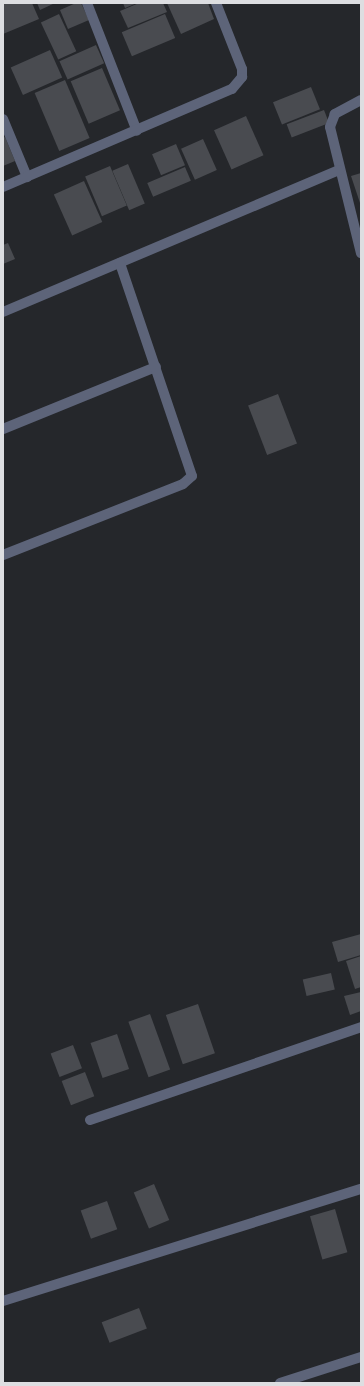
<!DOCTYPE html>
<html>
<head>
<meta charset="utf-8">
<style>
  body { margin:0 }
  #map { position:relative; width:364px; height:1386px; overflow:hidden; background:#25272b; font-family:"Nunito Sans",sans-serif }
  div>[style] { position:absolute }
  .building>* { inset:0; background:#494b50; transform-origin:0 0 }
  .street>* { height:10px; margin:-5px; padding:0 5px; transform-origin:5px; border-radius:5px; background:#5d6479 }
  span { translate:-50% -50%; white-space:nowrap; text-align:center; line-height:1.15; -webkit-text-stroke:3px #25272b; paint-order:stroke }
  .frame { position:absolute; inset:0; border:4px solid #dddee1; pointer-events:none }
</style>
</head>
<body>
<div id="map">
  <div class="building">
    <i style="clip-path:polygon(3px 3px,32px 3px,39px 19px,3px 34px)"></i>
    <i style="clip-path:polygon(37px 3px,55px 3px,40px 10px)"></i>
    <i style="clip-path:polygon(76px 3px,81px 3px,89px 20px,68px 29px,60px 10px)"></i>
    <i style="clip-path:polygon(123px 3px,137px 3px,125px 8px)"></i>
    <i style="clip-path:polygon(139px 3px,163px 3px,167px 12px,128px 28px,120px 11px)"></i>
    <i style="clip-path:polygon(167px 3px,208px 3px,214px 19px,181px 34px)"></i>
    <i style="left:59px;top:14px;width:41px;height:20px;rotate:65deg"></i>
    <i style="left:165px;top:14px;width:26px;height:47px;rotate:67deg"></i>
    <i style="left:96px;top:45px;width:20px;height:40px;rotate:66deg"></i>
    <i style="left:50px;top:50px;width:30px;height:43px;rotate:66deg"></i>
    <i style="left:102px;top:68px;width:46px;height:34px;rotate:67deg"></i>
    <i style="left:65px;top:80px;width:63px;height:33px;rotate:67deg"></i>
    <i style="left:311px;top:87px;width:24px;height:41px;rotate:68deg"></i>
    <i style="left:324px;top:110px;width:14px;height:40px;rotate:69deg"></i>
    <i style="left:246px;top:116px;width:43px;height:35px;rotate:66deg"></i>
    <i style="clip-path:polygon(5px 137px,15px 161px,3px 166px,3px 138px)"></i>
    <i style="left:203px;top:139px;width:34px;height:24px;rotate:66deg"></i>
    <i style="left:176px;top:144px;width:23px;height:26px;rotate:67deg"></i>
    <i style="left:128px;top:164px;width:43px;height:17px;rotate:67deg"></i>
    <i style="left:110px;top:166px;width:43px;height:27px;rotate:67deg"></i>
    <i style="left:185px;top:167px;width:15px;height:41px;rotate:67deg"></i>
    <i style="clip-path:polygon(361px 173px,361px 206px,351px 176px)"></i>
    <i style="left:84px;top:181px;width:45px;height:33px;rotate:66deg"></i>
    <i style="clip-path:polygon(8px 243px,15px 259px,3px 264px,3px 245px)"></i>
    <i style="left:278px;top:394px;width:53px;height:32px;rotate:69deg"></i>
    <i style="clip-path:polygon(361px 934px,361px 955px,338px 962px,332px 942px)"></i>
    <i style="clip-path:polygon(361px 956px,361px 987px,355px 989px,346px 961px)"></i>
    <i style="left:331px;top:973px;width:17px;height:29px;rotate:77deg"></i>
    <i style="clip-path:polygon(361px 992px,361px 1011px,350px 1015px,344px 996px)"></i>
    <i style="left:198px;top:1004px;width:52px;height:34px;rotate:71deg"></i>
    <i style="left:150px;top:1014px;width:59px;height:23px;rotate:70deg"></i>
    <i style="left:117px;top:1034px;width:37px;height:28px;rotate:71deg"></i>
    <i style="left:73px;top:1045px;width:25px;height:24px;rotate:69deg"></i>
    <i style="left:85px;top:1072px;width:26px;height:25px;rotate:69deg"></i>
    <i style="left:154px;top:1184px;width:39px;height:22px;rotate:67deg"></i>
    <i style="left:107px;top:1201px;width:30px;height:28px;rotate:70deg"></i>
    <i style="left:335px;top:1209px;width:45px;height:26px;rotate:74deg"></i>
    <i style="left:139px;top:1308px;width:22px;height:40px;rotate:69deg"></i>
  </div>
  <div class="street">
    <i style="left:87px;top:3px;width:137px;rotate:68.7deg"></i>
    <i style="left:361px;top:100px;width:30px;rotate:152deg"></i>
    <i style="left:335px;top:114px;width:14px;rotate:111deg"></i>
    <i style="left:330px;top:127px;width:130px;rotate:76.2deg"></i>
    <i style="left:3px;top:119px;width:63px;rotate:67.5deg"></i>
    <i style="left:3px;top:187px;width:249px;rotate:-23.2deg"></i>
    <i style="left:232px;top:89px;width:16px;rotate:-50deg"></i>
    <i style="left:242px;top:77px;width:8px;rotate:-90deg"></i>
    <i style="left:242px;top:69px;width:71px;rotate:-111.5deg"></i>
    <i style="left:3px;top:312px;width:365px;rotate:-22.9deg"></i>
    <i style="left:3px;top:429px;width:165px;rotate:-22.1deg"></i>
    <i style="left:3px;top:555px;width:193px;rotate:-21.5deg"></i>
    <i style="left:183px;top:484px;width:12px;rotate:-42deg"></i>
    <i style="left:192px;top:476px;width:225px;rotate:-108.7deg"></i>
    <i style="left:90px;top:1120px;width:287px;rotate:-18.9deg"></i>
    <i style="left:3px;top:1301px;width:375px;rotate:-17.4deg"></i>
    <i style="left:280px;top:1383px;width:85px;rotate:-17.8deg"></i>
  </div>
  <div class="frame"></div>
</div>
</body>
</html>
